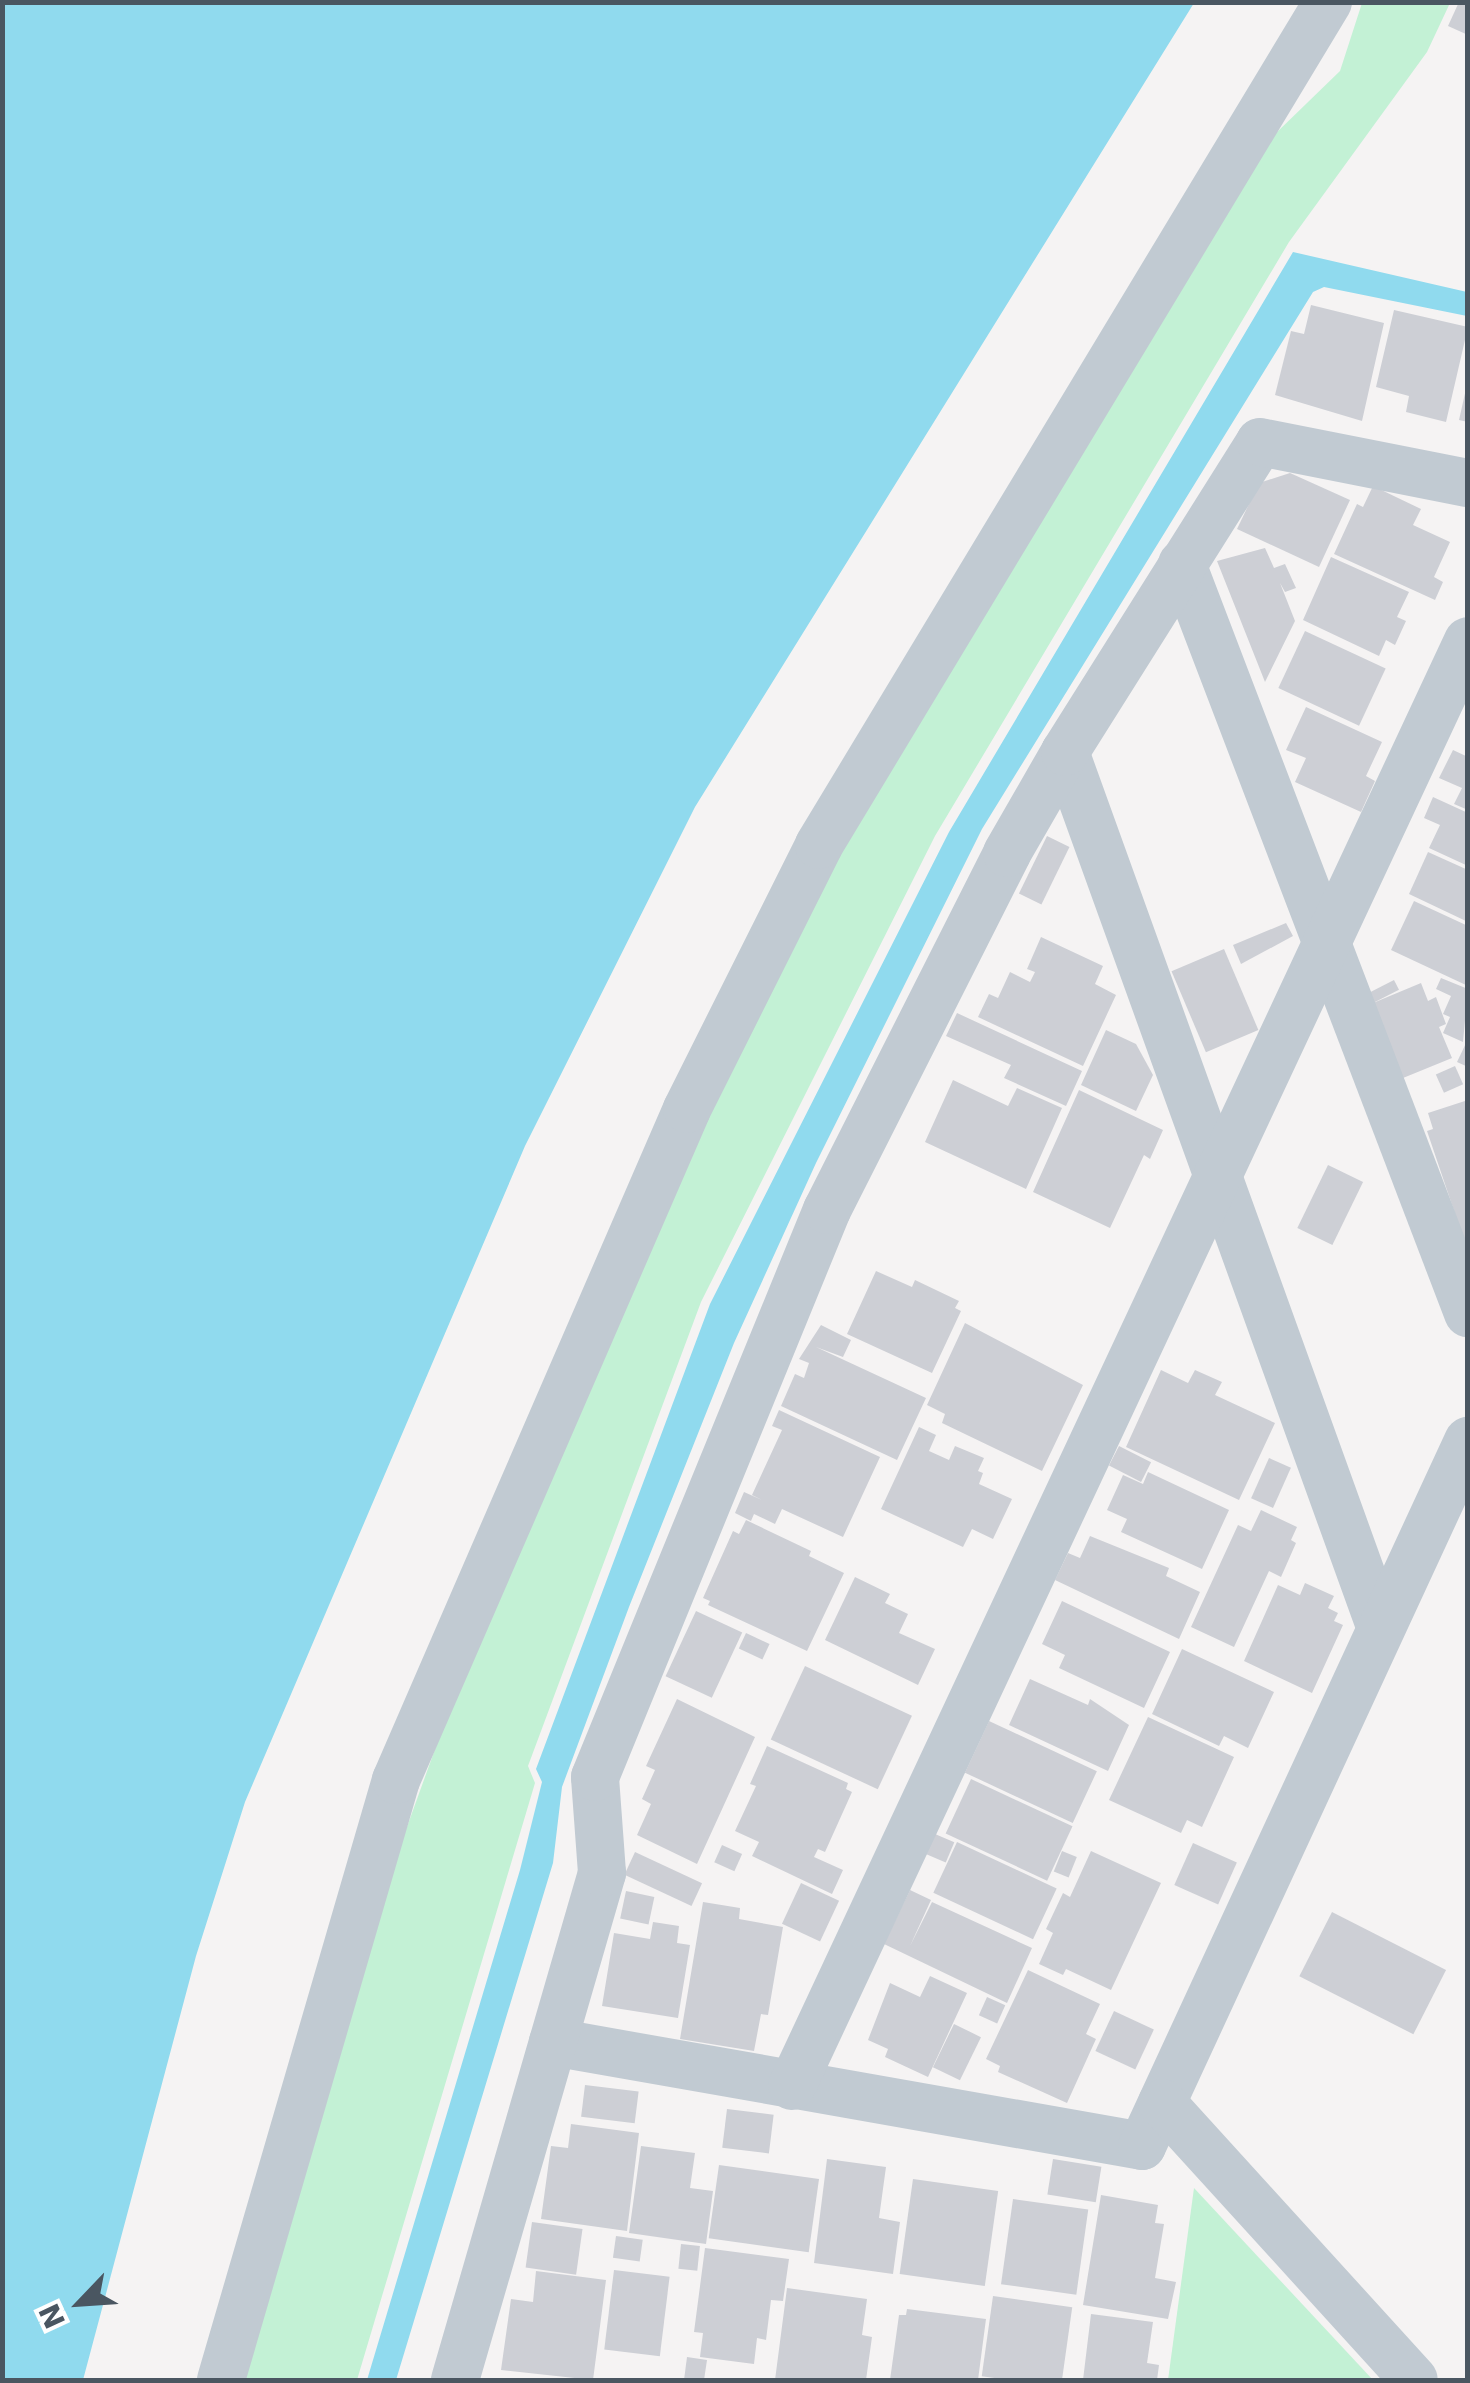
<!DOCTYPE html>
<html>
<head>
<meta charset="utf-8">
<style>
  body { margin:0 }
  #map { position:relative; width:1470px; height:2383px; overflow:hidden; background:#f5f3f3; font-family:"DejaVu Sans",sans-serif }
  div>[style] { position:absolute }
  .green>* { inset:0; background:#c3f1d5 }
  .water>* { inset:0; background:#90daee }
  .building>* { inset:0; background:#cdcfd5; transform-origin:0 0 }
  .street>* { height:48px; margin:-24px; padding:0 24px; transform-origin:24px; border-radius:24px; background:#c1cad2 }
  span { translate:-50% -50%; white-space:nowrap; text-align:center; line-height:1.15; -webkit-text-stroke:8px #fff; paint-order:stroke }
  .frame { position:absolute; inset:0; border:5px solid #4a5661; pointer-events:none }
  .north { position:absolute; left:30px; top:2253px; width:100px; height:100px; -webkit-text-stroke:8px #fff; paint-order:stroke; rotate:245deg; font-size:28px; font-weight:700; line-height:40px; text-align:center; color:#4a5661 }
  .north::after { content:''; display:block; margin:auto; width:35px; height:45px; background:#4a5661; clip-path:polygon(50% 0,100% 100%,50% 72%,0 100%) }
</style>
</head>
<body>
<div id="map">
  <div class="green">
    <i style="clip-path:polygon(1362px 3px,1450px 3px,1427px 52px,1289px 242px,935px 836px,701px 1302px,528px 1766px,535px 1783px,357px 2380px,240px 2380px,351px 1982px,469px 1655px,706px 1122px,838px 850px,1274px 135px,1340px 71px)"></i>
    <i style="clip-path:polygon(1194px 2188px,1373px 2380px,1168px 2380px)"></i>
  </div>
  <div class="water">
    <i style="clip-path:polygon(3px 2px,1194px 3px,695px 807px,525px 1146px,245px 1802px,196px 1956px,83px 2380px,2px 2380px)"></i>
    <i style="clip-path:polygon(1293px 252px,1467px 292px,1467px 316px,1324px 287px,1313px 292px,982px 829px,816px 1163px,734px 1343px,629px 1607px,562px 1787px,553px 1863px,396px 2380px,367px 2380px,520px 1870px,542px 1782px,536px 1769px,710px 1304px,949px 832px)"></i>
  </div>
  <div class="building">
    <i style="clip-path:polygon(1459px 2px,1468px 2px,1468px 35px,1448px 26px)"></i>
    <i style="clip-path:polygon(1311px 305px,1384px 323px,1362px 421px,1275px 395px,1291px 331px,1304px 334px)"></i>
    <i style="clip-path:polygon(1394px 310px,1468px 327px,1446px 422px,1406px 412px,1409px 396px,1376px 387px)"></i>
    <i style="clip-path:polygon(1466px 389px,1468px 389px,1468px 422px,1459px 420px)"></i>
    <i style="clip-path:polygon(1290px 473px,1350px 500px,1319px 567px,1237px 529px,1259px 483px)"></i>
    <i style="clip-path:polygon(1373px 486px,1421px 509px,1413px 525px,1450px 542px,1434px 577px,1443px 582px,1435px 600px,1334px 554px,1357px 504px,1363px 507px)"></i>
    <i style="clip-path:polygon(1265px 548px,1274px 568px,1285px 564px,1296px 588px,1285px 592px,1280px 583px,1295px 621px,1265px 682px,1217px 561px)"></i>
    <i style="clip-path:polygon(1331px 557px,1409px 592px,1397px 617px,1406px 621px,1395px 645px,1386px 640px,1379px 656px,1303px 620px)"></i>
    <i style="left:1305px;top:631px;width:89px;height:63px;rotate:25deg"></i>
    <i style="clip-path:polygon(1306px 707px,1382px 742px,1366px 776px,1375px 781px,1361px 812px,1295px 782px,1306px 758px,1286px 750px)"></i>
    <i style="clip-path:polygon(1453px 750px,1468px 757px,1468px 810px,1454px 804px,1462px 788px,1439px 778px)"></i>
    <i style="clip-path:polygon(1433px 797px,1468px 813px,1468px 866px,1429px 848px,1440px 825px,1424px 818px)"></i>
    <i style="left:1047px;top:836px;width:25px;height:64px;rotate:26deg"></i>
    <i style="clip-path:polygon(1428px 852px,1468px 870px,1468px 922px,1409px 894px)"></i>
    <i style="clip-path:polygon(1414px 901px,1468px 926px,1468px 986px,1391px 950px)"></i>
    <i style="clip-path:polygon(1286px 923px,1293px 936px,1241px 964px,1233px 945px)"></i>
    <i style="clip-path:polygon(1041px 937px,1103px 966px,1095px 984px,1116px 995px,1083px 1066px,978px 1017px,989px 994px,998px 998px,1010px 972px,1030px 982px,1035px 972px,1027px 969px)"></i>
    <i style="left:1224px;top:949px;width:88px;height:57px;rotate:67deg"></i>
    <i style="clip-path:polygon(1441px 978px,1468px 989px,1463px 1042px,1443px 1033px,1450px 1017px,1443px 1014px,1451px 996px,1436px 989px)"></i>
    <i style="left:1394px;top:980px;width:11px;height:28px;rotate:63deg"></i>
    <i style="clip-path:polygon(1421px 983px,1428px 1001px,1436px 997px,1446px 1024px,1439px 1027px,1452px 1058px,1403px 1078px,1373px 1003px)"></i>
    <i style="clip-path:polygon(957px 1013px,1082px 1071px,1066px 1106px,1004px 1078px,1011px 1065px,946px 1036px)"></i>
    <i style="clip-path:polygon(1106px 1030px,1136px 1044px,1153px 1075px,1136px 1111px,1081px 1085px)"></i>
    <i style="clip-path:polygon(1468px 1039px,1468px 1067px,1457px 1062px)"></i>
    <i style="left:1455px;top:1066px;width:20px;height:21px;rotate:66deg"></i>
    <i style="clip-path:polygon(953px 1080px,1008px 1106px,1017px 1088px,1062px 1108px,1026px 1189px,925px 1142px)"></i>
    <i style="clip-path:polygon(1079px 1090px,1163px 1130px,1150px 1159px,1144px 1155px,1110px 1228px,1033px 1192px)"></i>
    <i style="clip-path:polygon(1468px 1100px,1468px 1249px,1467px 1249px,1427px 1131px,1433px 1129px,1428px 1113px)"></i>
    <i style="left:1328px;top:1165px;width:39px;height:70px;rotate:26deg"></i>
    <i style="clip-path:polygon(876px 1271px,912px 1287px,915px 1280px,959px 1301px,955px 1308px,961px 1311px,932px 1373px,847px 1334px)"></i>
    <i style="clip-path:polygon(965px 1323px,1083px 1385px,1042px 1471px,942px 1423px,945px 1414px,927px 1405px)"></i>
    <i style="clip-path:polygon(821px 1325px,851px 1340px,843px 1357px,816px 1347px,926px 1398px,897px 1460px,781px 1406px,795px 1374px,804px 1378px,809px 1363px,799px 1359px)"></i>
    <i style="clip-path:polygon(1161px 1370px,1188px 1383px,1195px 1370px,1222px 1382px,1215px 1395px,1275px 1423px,1239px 1500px,1126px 1447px)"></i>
    <i style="clip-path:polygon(779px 1410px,880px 1457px,843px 1537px,782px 1509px,775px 1524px,754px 1514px,751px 1521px,735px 1513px,744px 1492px,762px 1500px,752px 1495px,782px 1430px,772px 1426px)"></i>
    <i style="clip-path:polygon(919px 1427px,936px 1435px,929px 1451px,949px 1460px,955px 1446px,984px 1458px,978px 1471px,983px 1473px,979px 1484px,1012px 1499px,993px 1539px,972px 1529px,963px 1547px,881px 1509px)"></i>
    <i style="left:1119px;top:1446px;width:36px;height:22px;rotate:27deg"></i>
    <i style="left:1269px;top:1458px;width:24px;height:44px;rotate:24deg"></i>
    <i style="clip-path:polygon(1148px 1472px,1229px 1510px,1202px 1569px,1121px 1532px,1127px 1519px,1107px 1510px,1123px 1475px,1143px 1484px)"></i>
    <i style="clip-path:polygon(1261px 1510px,1297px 1527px,1291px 1540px,1296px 1543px,1281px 1577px,1269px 1571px,1234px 1647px,1191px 1627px,1238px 1525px,1251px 1531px)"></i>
    <i style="clip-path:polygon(746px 1520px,811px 1551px,809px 1556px,844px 1573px,807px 1651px,708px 1605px,710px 1601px,703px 1598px,733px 1531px,739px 1534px)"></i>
    <i style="clip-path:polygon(1090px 1536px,1169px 1568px,1166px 1576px,1200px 1592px,1179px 1639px,1055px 1580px,1068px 1553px,1080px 1558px)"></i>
    <i style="clip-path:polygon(855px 1577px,890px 1594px,885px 1603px,908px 1614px,899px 1633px,935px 1649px,918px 1685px,825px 1640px)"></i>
    <i style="clip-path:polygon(1305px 1583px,1334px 1596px,1328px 1608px,1338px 1613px,1334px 1621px,1343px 1625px,1312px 1693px,1244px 1661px,1278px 1585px,1300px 1595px)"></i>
    <i style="clip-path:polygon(1062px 1601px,1170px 1652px,1144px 1708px,1059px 1668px,1065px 1655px,1042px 1644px)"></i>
    <i style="left:696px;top:1611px;width:51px;height:72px;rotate:25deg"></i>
    <i style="left:746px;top:1633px;width:26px;height:17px;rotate:25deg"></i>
    <i style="clip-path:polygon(1182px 1649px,1274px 1692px,1248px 1748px,1224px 1736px,1219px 1746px,1152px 1714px)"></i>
    <i style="left:805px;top:1666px;width:118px;height:81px;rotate:25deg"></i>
    <i style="clip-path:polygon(1030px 1679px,1088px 1705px,1090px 1699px,1129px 1725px,1108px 1771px,1009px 1725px)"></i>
    <i style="clip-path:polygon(677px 1699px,755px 1737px,697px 1864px,637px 1835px,651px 1804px,642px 1799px,655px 1770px,646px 1766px)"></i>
    <i style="clip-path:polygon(1148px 1717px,1234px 1757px,1202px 1827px,1187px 1820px,1181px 1833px,1109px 1800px)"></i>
    <i style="left:989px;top:1721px;width:119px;height:57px;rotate:25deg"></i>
    <i style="clip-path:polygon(767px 1746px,848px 1783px,846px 1789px,852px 1792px,825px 1852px,818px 1849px,814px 1857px,843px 1870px,832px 1894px,752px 1856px,759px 1842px,735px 1831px,756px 1786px,750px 1784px)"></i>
    <i style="left:971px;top:1779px;width:112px;height:60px;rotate:25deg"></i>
    <i style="left:935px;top:1834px;width:21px;height:22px;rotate:23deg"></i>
    <i style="left:957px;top:1842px;width:110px;height:56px;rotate:25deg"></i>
    <i style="left:1193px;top:1843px;width:48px;height:46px;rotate:24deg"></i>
    <i style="left:722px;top:1845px;width:22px;height:19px;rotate:24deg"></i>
    <i style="left:1062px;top:1851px;width:16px;height:22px;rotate:22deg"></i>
    <i style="clip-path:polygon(1091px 1851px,1161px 1883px,1111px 1990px,1066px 1969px,1063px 1975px,1039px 1964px,1053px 1933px,1046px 1929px,1063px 1893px,1070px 1897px)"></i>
    <i style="left:635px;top:1852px;width:74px;height:25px;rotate:25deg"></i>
    <i style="left:801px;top:1883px;width:42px;height:45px;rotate:25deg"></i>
    <i style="clip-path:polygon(910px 1890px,931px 1900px,910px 1946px,932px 1902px,1032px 1948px,1007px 2003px,884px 1944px)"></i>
    <i style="left:626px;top:1891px;width:29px;height:28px;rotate:12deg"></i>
    <i style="clip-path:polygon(703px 1902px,740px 1908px,739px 1919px,783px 1927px,768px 2015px,761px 2014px,754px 2051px,680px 2039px)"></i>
    <i style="left:1332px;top:1912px;width:128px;height:72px;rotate:27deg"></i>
    <i style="clip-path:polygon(653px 1922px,679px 1926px,677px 1943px,690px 1945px,678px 2018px,602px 2006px,614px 1933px,650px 1939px)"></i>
    <i style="clip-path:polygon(1028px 1970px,1100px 2004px,1086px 2034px,1096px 2039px,1067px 2103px,998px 2072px,1000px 2066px,986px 2059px)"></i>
    <i style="clip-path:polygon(930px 1976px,967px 1993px,928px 2077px,885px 2057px,888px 2049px,868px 2040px,890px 1983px,920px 1997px)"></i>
    <i style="left:987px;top:1997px;width:20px;height:20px;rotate:24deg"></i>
    <i style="left:1114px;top:2011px;width:44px;height:44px;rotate:25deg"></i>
    <i style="left:954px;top:2024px;width:30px;height:48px;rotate:26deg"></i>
    <i style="left:585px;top:2085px;width:54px;height:32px;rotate:7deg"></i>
    <i style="left:727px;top:2109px;width:47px;height:39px;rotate:7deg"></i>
    <i style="clip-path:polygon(571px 2124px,639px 2133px,627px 2231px,541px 2219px,551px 2146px,568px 2148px)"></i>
    <i style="clip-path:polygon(641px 2146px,695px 2153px,690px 2188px,713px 2191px,706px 2244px,629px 2233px)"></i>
    <i style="clip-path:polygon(827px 2159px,886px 2167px,879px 2218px,900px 2222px,893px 2274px,814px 2263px)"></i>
    <i style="left:1053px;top:2159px;width:49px;height:36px;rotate:9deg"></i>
    <i style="left:719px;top:2165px;width:101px;height:74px;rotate:8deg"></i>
    <i style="left:913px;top:2179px;width:86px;height:96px;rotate:8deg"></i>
    <i style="clip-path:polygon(1101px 2195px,1158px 2205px,1155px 2223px,1164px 2224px,1155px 2278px,1176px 2282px,1168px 2319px,1083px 2305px)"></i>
    <i style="left:1013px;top:2199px;width:76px;height:86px;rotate:8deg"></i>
    <i style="left:532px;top:2222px;width:51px;height:46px;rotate:8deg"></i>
    <i style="left:616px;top:2236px;width:27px;height:22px;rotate:8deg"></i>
    <i style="left:681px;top:2244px;width:19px;height:25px;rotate:6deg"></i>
    <i style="clip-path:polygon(705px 2248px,789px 2259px,783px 2301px,771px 2300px,766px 2340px,757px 2338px,754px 2364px,700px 2357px,703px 2333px,694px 2332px)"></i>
    <i style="left:614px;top:2270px;width:56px;height:80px;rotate:7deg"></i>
    <i style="clip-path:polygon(536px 2271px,606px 2280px,593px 2380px,501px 2370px,511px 2299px,533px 2302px)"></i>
    <i style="clip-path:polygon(787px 2288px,867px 2299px,862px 2335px,872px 2337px,866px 2380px,775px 2380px)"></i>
    <i style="left:993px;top:2296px;width:80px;height:81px;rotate:8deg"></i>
    <i style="clip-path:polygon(907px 2309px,986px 2319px,978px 2380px,890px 2380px,899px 2315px,906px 2315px)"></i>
    <i style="clip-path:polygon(1091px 2314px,1153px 2322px,1147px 2363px,1159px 2365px,1157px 2380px,1083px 2380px)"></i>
    <i style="clip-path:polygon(687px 2357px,707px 2360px,704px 2380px,684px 2380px)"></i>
  </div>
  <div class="street">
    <i style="left:1182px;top:564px;width:802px;rotate:69.1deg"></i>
    <i style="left:1065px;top:752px;width:929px;rotate:70.18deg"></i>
    <i style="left:553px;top:2042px;width:598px;rotate:10.01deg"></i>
    <i style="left:1142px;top:2146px;width:777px;rotate:-65.18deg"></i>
    <i style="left:792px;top:2086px;width:1595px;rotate:-64.93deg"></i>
    <i style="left:1162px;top:2103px;width:374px;rotate:47.7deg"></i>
    <i style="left:221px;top:2380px;width:625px;rotate:-73.74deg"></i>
    <i style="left:396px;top:1780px;width:731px;rotate:-66.55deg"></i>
    <i style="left:687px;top:1109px;width:295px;rotate:-63.4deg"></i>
    <i style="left:819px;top:845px;width:985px;rotate:-58.88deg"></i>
    <i style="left:455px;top:2380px;width:528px;rotate:-73.83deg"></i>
    <i style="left:602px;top:1873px;width:96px;rotate:-94.2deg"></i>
    <i style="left:595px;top:1777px;width:613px;rotate:-67.75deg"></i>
    <i style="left:827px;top:1210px;width:400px;rotate:-63.2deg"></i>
    <i style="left:1007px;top:853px;width:116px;rotate:-60.1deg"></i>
    <i style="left:1065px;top:752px;width:366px;rotate:-57.8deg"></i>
    <i style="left:1260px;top:442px;width:212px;rotate:11.2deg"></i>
  </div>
  <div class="frame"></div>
  <div class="north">N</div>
</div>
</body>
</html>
